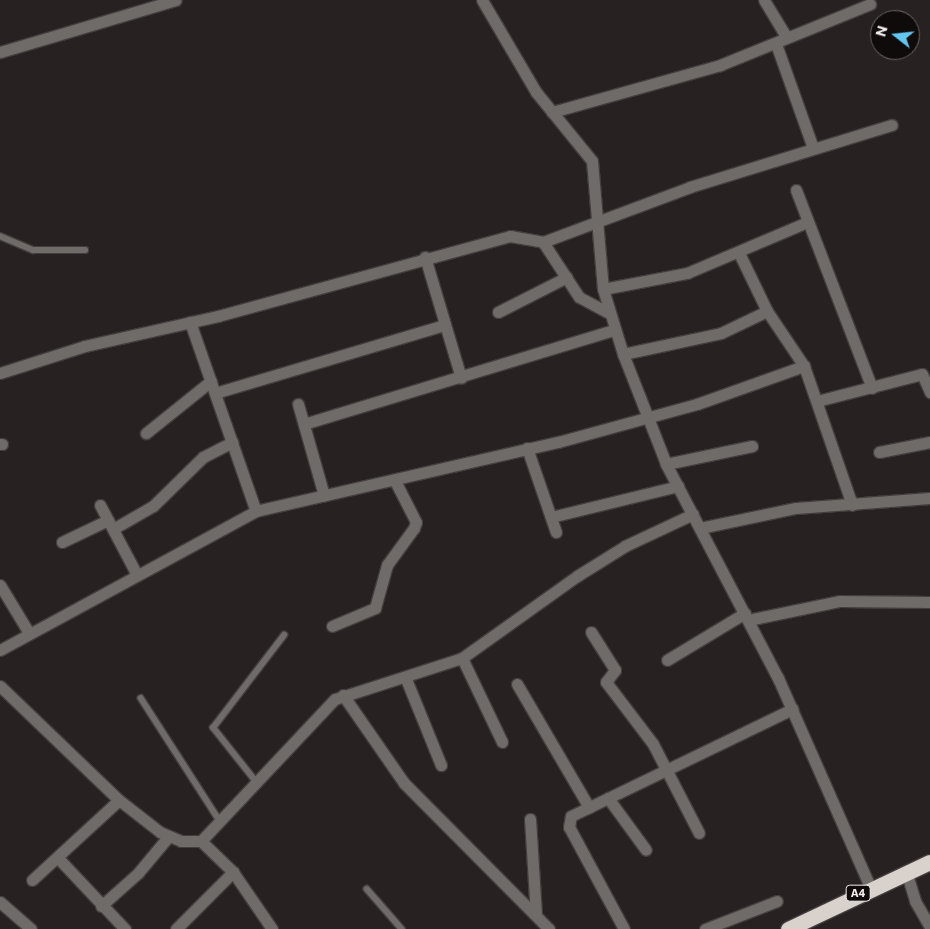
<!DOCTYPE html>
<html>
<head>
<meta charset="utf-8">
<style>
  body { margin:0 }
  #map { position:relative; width:930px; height:929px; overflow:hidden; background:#282121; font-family:Commissioner,sans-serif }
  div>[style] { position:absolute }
  .roads { filter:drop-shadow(1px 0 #443e3e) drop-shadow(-1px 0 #443e3e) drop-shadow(0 1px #443e3e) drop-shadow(0 -1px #443e3e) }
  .lane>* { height:5.5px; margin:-2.75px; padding:0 2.75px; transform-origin:2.75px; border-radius:2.75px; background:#6e6b69 }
  .street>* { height:11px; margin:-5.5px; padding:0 5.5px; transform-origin:5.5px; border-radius:5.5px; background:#6e6b69 }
  .highway>* { height:15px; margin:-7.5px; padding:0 7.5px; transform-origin:7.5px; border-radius:7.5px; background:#d9d1cc }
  span { translate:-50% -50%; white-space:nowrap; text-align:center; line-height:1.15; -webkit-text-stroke:4px #0f0b0b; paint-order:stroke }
  .shield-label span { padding:1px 4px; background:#0f0b0b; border:1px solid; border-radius:4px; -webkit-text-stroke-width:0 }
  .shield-label { font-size:11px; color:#f3eded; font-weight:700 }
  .north { position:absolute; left:870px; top:10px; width:50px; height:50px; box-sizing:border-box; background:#0f0b0b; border:1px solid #6a6565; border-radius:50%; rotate:286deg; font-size:14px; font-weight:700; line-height:20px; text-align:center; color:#f3eded }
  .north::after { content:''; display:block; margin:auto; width:18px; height:22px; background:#64c5ee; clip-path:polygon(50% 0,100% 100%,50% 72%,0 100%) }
</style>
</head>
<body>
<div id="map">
  <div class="roads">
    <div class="lane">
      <i style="left:0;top:236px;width:36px;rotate:23deg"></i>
      <i style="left:33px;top:250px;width:52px"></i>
      <i style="left:141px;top:698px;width:146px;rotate:57.3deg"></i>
      <i style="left:256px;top:782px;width:69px;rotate:-128.5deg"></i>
      <i style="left:213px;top:728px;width:117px;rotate:-52.6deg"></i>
      <i style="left:367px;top:889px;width:53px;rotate:48.8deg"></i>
    </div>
    <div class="street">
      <i style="left:482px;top:0;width:107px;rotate:59.6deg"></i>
      <i style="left:536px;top:92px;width:89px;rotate:50.9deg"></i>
      <i style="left:592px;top:161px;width:128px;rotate:85.1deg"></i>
      <i style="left:603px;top:289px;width:68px;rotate:72.9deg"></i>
      <i style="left:623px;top:354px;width:118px;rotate:68.6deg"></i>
      <i style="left:666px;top:464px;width:242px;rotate:62.4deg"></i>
      <i style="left:778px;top:678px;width:228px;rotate:66.2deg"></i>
      <i style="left:764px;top:0;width:44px;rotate:58.8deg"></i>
      <i style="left:776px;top:44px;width:110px;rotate:70.4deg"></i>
      <i style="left:0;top:52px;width:183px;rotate:-16.5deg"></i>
      <i style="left:552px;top:112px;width:174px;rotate:-15.6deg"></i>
      <i style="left:720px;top:65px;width:162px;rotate:-22.1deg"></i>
      <i style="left:796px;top:190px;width:212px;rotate:69deg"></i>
      <i style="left:543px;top:242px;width:66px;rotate:56.8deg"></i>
      <i style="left:579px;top:297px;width:32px;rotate:28deg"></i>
      <i style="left:739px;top:253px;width:64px;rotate:64.2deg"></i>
      <i style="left:767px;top:311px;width:66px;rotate:56.1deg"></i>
      <i style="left:804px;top:366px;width:147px;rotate:70.9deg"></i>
      <i style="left:425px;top:257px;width:126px;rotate:73.4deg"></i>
      <i style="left:603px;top:289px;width:86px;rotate:-10.8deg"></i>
      <i style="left:687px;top:273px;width:130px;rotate:-23deg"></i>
      <i style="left:498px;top:312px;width:77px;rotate:-26.9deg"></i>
      <i style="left:190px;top:322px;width:200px;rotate:70.8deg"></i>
      <i style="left:623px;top:354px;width:100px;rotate:-12.1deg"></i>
      <i style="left:721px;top:333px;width:51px;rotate:-25.6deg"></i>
      <i style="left:0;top:373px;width:89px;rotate:-17.6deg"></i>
      <i style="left:85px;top:346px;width:136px;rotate:-12.7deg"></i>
      <i style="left:218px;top:316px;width:303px;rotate:-15.3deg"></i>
      <i style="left:510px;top:236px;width:34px;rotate:10deg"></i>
      <i style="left:543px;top:242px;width:157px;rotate:-20.5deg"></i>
      <i style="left:690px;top:187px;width:211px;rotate:-17.1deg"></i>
      <i style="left:215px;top:393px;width:240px;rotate:-16.5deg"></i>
      <i style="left:817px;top:401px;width:108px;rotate:-14.4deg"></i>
      <i style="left:922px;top:374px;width:20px;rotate:66deg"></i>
      <i style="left:298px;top:404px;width:95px;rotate:74.1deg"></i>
      <i style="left:304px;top:424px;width:324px;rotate:-16.9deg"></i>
      <i style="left:146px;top:433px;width:83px;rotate:-38.7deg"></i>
      <i style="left:0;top:444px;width:2px"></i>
      <i style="left:527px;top:448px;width:89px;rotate:71deg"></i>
      <i style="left:879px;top:452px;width:52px;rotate:-11.1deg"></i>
      <i style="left:666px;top:464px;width:88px;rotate:-11.8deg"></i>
      <i style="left:100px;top:505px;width:79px;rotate:62.1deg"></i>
      <i style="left:551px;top:517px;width:131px;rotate:-13.7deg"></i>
      <i style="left:700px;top:528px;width:98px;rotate:-11.8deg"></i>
      <i style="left:796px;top:508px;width:134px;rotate:-4.3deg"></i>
      <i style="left:113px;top:529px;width:46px;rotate:-29.9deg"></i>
      <i style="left:153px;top:506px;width:70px;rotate:-44.4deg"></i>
      <i style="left:203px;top:457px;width:33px;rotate:-27deg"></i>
      <i style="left:62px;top:542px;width:51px;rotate:-25.6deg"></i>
      <i style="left:0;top:585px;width:56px;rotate:58.9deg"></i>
      <i style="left:748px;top:620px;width:94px;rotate:-11.7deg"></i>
      <i style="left:840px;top:601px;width:90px;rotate:0.6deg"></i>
      <i style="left:332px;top:626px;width:47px;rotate:-22.7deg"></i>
      <i style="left:375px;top:608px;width:45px;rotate:-74.4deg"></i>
      <i style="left:387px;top:565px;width:46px;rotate:-53.9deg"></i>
      <i style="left:414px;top:528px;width:6px;rotate:-72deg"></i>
      <i style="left:416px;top:522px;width:46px;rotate:-117.1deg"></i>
      <i style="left:591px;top:632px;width:45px;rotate:57.7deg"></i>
      <i style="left:615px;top:670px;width:15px;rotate:127deg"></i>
      <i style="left:606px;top:682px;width:78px;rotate:52.8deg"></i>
      <i style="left:653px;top:744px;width:100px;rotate:62.7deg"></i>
      <i style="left:0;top:650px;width:291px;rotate:-28.5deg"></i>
      <i style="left:256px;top:511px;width:310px;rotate:-12.9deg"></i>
      <i style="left:558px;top:442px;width:144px;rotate:-15.3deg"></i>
      <i style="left:697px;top:404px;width:114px;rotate:-19.6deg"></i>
      <i style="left:462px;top:658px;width:93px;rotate:64.5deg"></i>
      <i style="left:667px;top:660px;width:91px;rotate:-31.1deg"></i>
      <i style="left:406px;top:679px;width:93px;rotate:67.9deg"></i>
      <i style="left:517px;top:684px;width:143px;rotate:59.7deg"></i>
      <i style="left:0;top:686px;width:165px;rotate:43.8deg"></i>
      <i style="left:119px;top:800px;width:52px;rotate:38deg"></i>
      <i style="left:160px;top:832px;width:23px;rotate:23deg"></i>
      <i style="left:181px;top:841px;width:20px"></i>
      <i style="left:201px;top:841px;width:195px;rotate:-46.7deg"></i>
      <i style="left:335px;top:699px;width:133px;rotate:-17.9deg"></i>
      <i style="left:462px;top:658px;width:141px;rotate:-35.5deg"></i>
      <i style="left:577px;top:576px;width:57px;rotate:-32deg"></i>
      <i style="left:625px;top:546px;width:75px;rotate:-25.2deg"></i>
      <i style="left:343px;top:695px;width:107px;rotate:55.3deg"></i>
      <i style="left:404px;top:783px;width:206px;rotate:45.2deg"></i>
      <i style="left:608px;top:798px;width:64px;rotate:53.8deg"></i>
      <i style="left:530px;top:819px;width:95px;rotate:86.4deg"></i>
      <i style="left:201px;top:841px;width:45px;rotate:44.1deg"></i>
      <i style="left:233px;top:872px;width:69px;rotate:55.6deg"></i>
      <i style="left:58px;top:858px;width:98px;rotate:46.7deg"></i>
      <i style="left:906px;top:871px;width:31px;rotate:73deg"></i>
      <i style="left:915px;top:901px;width:30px;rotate:60deg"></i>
      <i style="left:32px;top:880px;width:118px;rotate:-42.6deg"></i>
      <i style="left:0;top:902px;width:41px;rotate:41.1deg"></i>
      <i style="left:101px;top:906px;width:50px;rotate:-41.7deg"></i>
      <i style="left:138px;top:873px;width:47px;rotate:-50.2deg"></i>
      <i style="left:176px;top:929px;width:81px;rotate:-45deg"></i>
      <i style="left:624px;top:929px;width:116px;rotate:-118.3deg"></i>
      <i style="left:569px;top:827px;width:11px;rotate:-80deg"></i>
      <i style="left:571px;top:816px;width:246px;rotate:-25.8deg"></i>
      <i style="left:705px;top:929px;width:77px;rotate:-21.3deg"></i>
    </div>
    <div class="highway">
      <i style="left:788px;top:929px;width:157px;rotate:-25.3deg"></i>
    </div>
  </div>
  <div class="shield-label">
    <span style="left:858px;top:893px">A4</span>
  </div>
  <div class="north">N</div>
</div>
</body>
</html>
